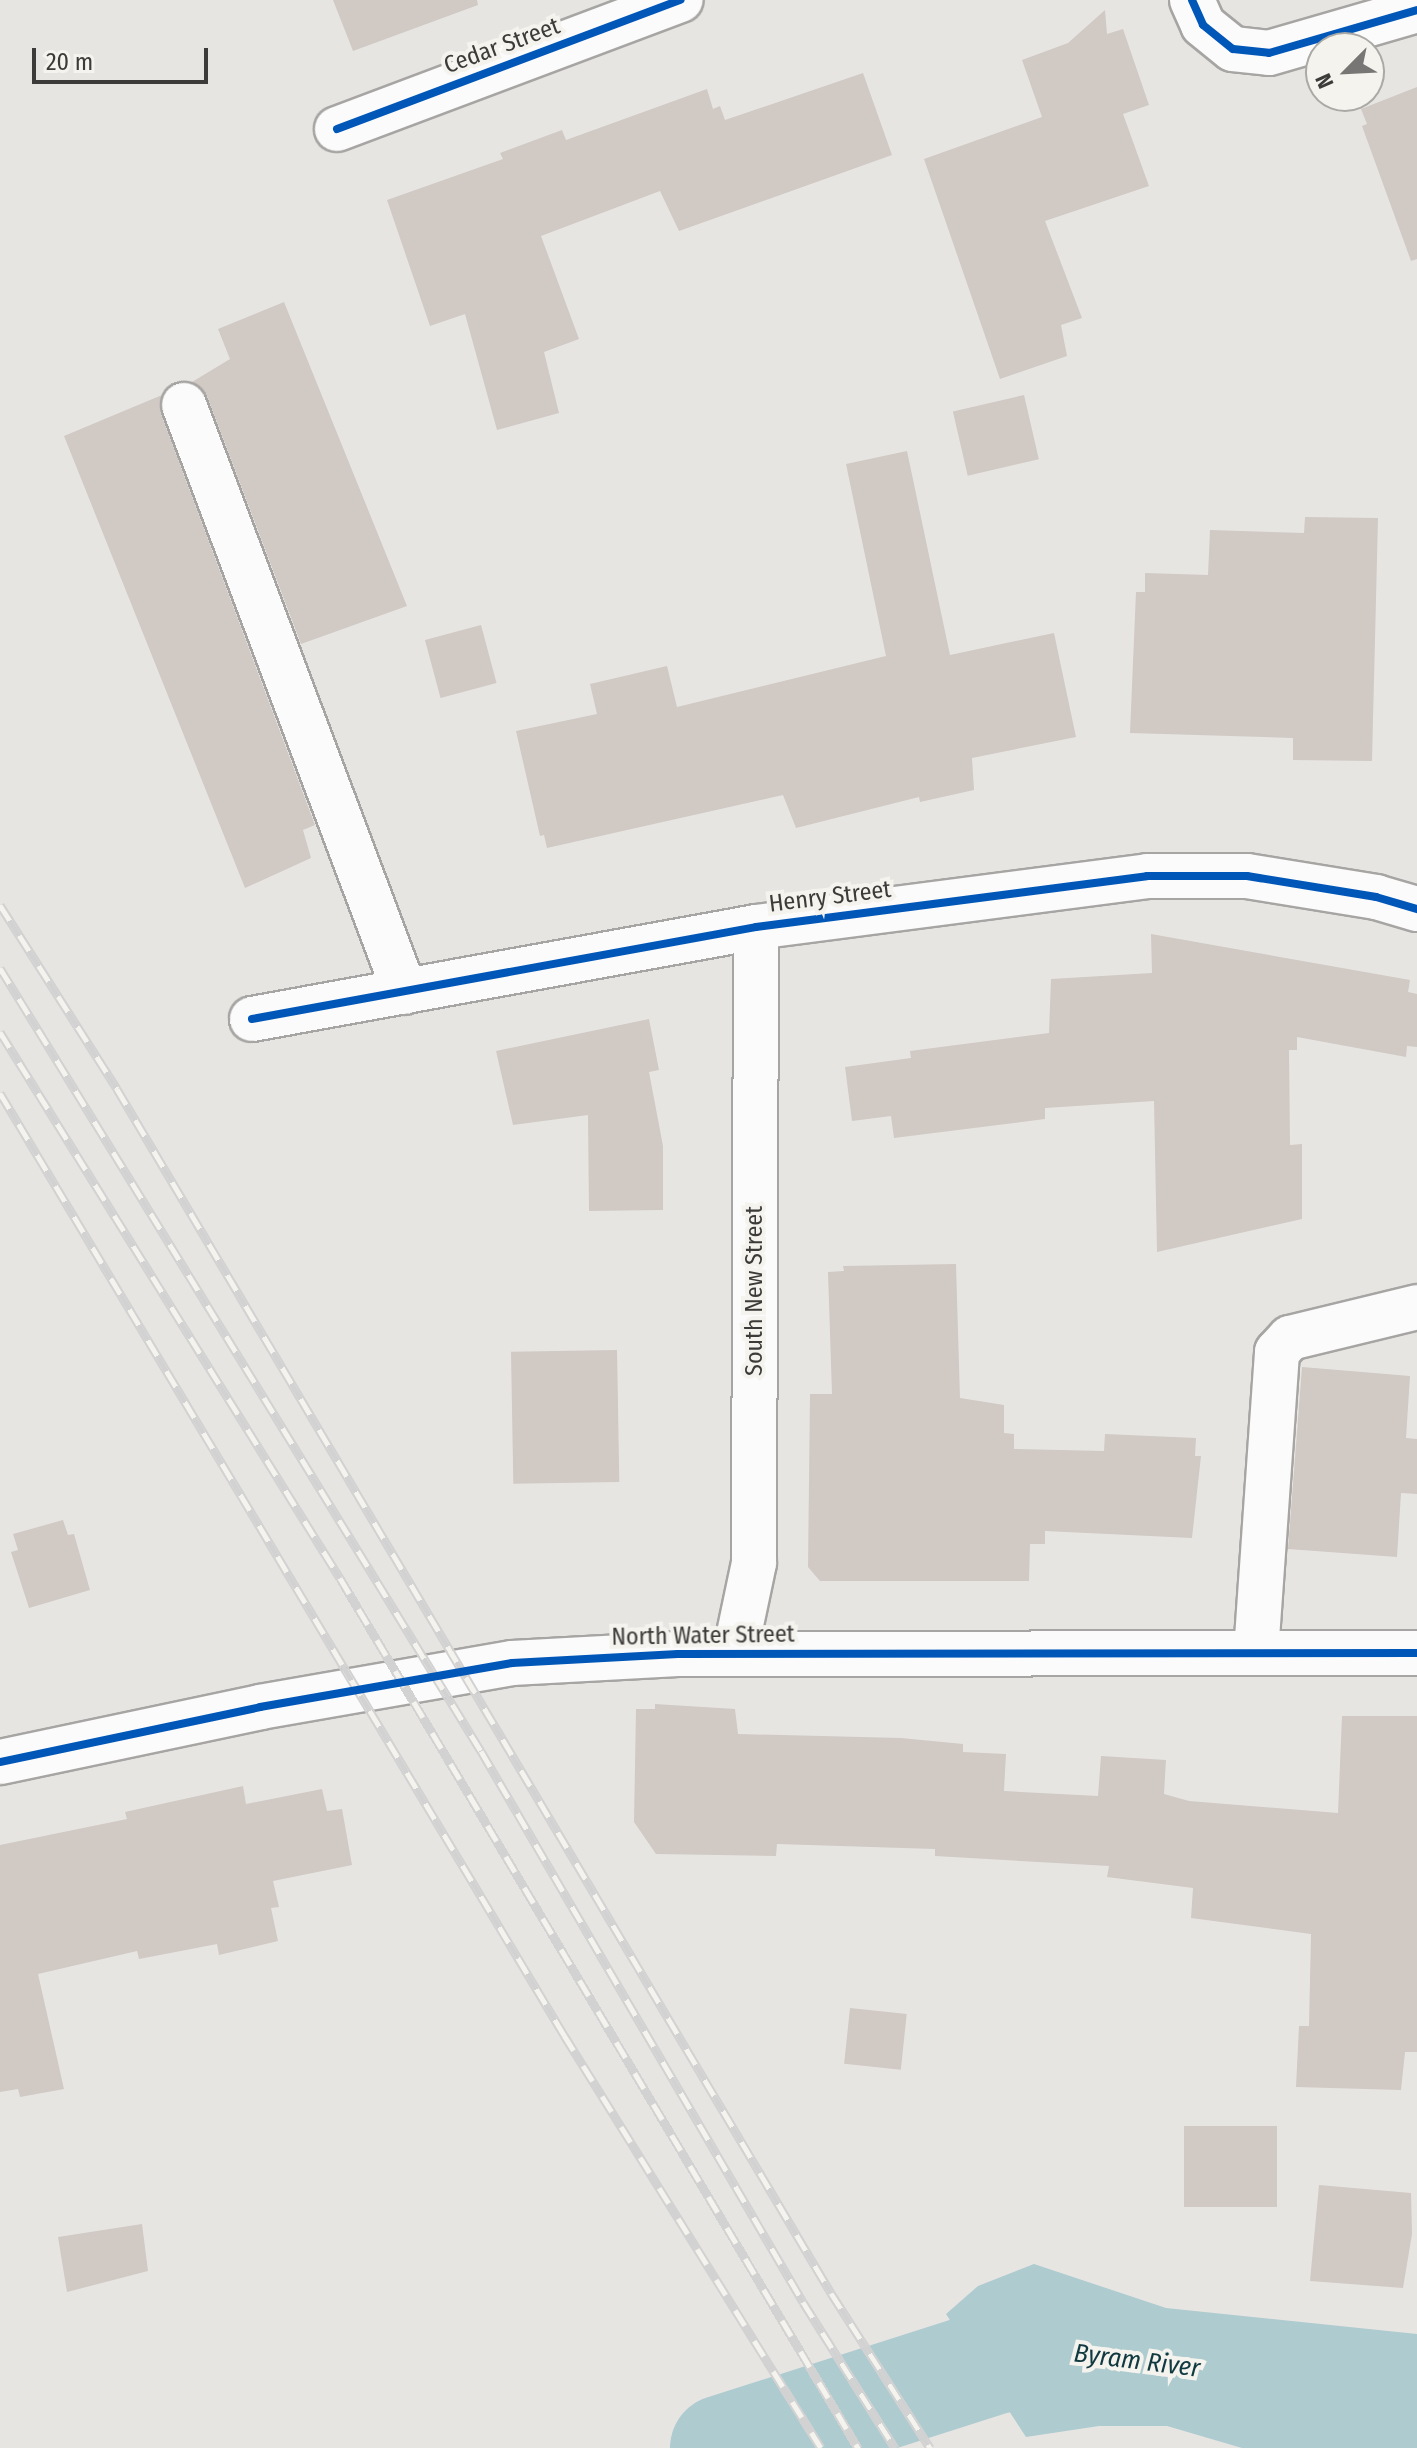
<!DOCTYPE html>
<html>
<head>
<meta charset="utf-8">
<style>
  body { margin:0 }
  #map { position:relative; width:1417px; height:2448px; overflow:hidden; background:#e7e5e2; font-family:"Fira Sans Condensed",sans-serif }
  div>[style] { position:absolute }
  .water>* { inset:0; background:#aecbd0 }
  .river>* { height:106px; margin:-53px; padding:0 53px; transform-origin:53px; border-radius:53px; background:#aecbd0 }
  .building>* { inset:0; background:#d0c9c4; transform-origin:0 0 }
  .roads { filter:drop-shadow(2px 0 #a7a5a3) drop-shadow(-2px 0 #a7a5a3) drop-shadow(0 2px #a7a5a3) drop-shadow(0 -2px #a7a5a3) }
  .minor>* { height:44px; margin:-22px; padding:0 22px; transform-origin:22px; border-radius:22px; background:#fbfbfb }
  .rail>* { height:9px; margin-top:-4.5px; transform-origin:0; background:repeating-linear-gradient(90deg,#f5f3ee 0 18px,#d3d2d2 0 36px); box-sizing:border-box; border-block:2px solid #d3d2d2 }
  .cycleway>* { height:8px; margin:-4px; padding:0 4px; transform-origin:4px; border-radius:4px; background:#0057b8 }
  span { translate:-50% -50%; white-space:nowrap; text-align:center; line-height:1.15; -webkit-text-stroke:8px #f5f3ee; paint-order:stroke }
  .street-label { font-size:24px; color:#3c3b39 }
  .water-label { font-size:26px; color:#103940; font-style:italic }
  .north { position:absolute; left:1305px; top:32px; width:80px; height:80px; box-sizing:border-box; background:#f5f3ee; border:2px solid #aba9a6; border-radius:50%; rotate:246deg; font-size:22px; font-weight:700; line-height:32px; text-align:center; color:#3c3b39 }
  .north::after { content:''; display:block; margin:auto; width:28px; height:36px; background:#787674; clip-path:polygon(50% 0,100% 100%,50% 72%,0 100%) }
  .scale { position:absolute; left:32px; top:48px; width:176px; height:36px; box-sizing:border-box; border:4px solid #3c3b39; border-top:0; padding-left:10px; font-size:24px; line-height:28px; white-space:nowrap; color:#3c3b39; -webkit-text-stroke:6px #f5f3ee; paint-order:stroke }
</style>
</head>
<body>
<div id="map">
  <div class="water">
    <i style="clip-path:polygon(1034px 2264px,1166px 2308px,1417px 2334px,1417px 2448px,1242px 2448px,1167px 2426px,1099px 2426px,1026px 2437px,946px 2314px,978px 2286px)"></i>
  </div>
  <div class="river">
    <i style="left:723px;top:2448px;width:290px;rotate:-17.7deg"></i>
    <i style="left:999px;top:2360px;width:80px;rotate:-6.5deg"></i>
    <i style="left:1078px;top:2351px;width:47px;rotate:6.1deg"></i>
  </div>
  <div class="building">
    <i style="clip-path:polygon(333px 0,477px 0,478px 5px,353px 51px)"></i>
    <i style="clip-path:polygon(1105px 10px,1107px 34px,1123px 29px,1149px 105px,1123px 114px,1149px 186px,1045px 221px,1082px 318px,1061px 325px,1067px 356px,1000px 379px,924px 159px,1042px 117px,1022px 60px,1068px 43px)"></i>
    <i style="clip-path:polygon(863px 73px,892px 155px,679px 231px,660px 191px,541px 236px,579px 339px,544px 352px,559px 413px,497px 430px,465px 314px,430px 326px,387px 200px,503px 159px,500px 153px,562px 130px,566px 140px,707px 89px,713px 109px,720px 106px,725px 120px)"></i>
    <i style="clip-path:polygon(1417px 87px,1417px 259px,1411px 261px,1362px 126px,1367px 124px,1361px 109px)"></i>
    <i style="clip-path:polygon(284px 302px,407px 606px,301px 644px,207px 396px,192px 382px,230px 359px,218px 329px)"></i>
    <i style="clip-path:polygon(162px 395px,161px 414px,315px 825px,303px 830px,311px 858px,245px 888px,64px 436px)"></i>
    <i style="left:1024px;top:395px;width:66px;height:73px;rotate:77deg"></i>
    <i style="clip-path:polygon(907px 451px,950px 655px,1054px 633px,1076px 737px,972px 758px,974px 790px,920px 802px,919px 797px,796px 828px,783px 795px,547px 848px,544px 835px,540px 836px,516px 731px,597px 714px,590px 684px,667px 666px,677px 707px,886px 656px,846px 464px)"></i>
    <i style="clip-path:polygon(1305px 517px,1378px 518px,1372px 761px,1293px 760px,1293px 738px,1130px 733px,1136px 592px,1145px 592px,1145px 573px,1208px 575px,1210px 530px,1304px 533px)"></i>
    <i style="left:481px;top:625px;width:60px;height:58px;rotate:75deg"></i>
    <i style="clip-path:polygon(1151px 934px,1410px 980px,1408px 992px,1417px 994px,1417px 1047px,1407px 1046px,1406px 1057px,1297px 1037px,1297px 1050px,1289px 1050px,1290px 1145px,1302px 1144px,1302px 1219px,1157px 1252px,1154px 1101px,1045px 1108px,1045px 1119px,894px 1138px,891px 1116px,852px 1121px,845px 1067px,911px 1058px,910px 1051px,1049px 1033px,1051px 979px,1152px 973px)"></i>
    <i style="clip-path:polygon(649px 1019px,659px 1070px,649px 1072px,663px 1146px,663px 1210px,589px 1211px,588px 1115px,513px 1125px,496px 1051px)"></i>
    <i style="clip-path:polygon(956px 1264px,960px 1398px,1004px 1405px,1004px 1433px,1014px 1434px,1014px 1449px,1104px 1451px,1105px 1434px,1196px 1438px,1195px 1456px,1201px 1456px,1192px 1538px,1045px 1531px,1045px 1544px,1030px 1544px,1029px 1581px,820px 1581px,808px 1567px,810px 1394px,832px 1394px,828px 1272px,844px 1271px,843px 1266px)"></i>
    <i style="left:617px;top:1350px;width:132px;height:106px;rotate:89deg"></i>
    <i style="clip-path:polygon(1302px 1367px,1410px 1376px,1406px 1438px,1417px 1439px,1417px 1494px,1401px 1493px,1397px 1557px,1288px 1549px)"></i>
    <i style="clip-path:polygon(63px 1520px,68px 1535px,74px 1534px,90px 1590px,29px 1608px,11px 1552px,18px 1550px,13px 1534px)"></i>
    <i style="clip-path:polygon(655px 1704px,735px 1709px,738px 1734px,901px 1738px,963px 1744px,963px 1752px,1006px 1754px,1004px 1791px,1098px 1796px,1101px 1756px,1166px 1760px,1164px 1794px,1189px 1801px,1338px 1813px,1342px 1716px,1417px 1716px,1417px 2052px,1405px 2052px,1401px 2090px,1296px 2087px,1299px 2026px,1309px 2026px,1311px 1934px,1191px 1918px,1193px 1888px,1107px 1877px,1109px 1866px,935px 1856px,935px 1849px,777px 1844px,776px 1856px,656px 1854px,634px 1822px,636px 1709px,655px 1709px)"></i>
    <i style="clip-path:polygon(243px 1786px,246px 1804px,322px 1789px,327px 1811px,342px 1809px,352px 1865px,273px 1881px,279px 1907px,271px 1908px,278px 1941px,219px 1955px,217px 1944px,139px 1959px,137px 1951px,38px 1974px,64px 2089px,20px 2097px,18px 2089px,0 2092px,0 1845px,127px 1819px,125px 1812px)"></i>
    <i style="left:850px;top:2008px;width:57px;height:56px;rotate:6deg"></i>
    <i style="left:1184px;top:2126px;width:93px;height:81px"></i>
    <i style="clip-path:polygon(1319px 2185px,1411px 2193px,1412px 2234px,1403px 2288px,1310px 2281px)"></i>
    <i style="clip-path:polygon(142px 2224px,148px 2271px,67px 2292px,58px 2237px)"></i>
  </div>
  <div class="roads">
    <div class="minor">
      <i style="left:1192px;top:0;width:27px;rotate:66deg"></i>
      <i style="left:1203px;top:25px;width:38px;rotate:39deg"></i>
      <i style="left:1233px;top:49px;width:36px;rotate:6deg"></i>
      <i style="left:1269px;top:53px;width:154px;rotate:-16.2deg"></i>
      <i style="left:337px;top:129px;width:367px;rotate:-20.6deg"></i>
      <i style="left:184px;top:405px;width:627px;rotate:69.37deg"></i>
      <i style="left:252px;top:1019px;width:512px;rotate:-10.34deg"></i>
      <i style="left:756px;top:927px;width:394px;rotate:-7.4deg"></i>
      <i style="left:1147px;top:876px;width:100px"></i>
      <i style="left:1247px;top:876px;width:131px;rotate:9.2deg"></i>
      <i style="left:1376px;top:897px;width:43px;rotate:16.3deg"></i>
      <i style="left:735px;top:1653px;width:92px;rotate:-78.1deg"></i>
      <i style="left:754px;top:1563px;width:636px;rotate:-89.82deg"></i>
      <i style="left:1256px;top:1653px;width:302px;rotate:-86deg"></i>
      <i style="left:1277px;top:1352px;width:19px;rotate:-47deg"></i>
      <i style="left:1290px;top:1338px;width:131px;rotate:-13.7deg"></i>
      <i style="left:0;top:1762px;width:266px;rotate:-11.9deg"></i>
      <i style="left:260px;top:1707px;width:256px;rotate:-9.9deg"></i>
      <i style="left:512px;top:1663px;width:166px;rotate:-3.1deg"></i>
      <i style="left:678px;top:1654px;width:739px;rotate:-0.08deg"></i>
    </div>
  </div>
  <div class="rail">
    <i style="left:0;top:905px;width:218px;rotate:57.5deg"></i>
    <i style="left:117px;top:1089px;width:1400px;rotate:59.33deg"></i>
    <i style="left:831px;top:2293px;width:184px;rotate:57.4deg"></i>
    <i style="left:0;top:968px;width:919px;rotate:58.44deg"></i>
    <i style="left:481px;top:1751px;width:638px;rotate:59.7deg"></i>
    <i style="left:803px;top:2302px;width:173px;rotate:57.8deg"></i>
    <i style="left:0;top:1032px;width:643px;rotate:58.09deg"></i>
    <i style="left:340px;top:1578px;width:1013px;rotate:59.23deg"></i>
    <i style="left:0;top:1093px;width:1098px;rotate:59.09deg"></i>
    <i style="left:564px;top:2035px;width:486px;rotate:58.1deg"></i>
  </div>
  <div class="cycleway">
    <i style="left:1192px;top:0;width:27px;rotate:66deg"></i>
    <i style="left:1203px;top:25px;width:38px;rotate:39deg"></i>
    <i style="left:1233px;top:49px;width:36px;rotate:6deg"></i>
    <i style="left:1269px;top:53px;width:154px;rotate:-16.2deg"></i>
    <i style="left:337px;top:129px;width:367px;rotate:-20.6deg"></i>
    <i style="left:252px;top:1019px;width:512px;rotate:-10.34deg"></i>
    <i style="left:756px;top:927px;width:394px;rotate:-7.4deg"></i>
    <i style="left:1147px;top:876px;width:100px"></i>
    <i style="left:1247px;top:876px;width:131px;rotate:9.2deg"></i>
    <i style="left:1376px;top:897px;width:43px;rotate:16.3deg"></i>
    <i style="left:0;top:1762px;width:266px;rotate:-11.9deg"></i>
    <i style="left:260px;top:1707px;width:256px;rotate:-9.9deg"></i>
    <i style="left:512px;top:1663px;width:166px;rotate:-3.1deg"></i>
    <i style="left:678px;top:1654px;width:739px;rotate:-0.08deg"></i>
  </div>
  <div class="street-label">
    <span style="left:502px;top:46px;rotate:-20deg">Cedar Street</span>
    <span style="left:830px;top:897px;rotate:-7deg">Henry Street</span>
    <span style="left:755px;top:1291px;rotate:-90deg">South New Street</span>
    <span style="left:703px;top:1636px;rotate:-1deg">North Water Street</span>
  </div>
  <div class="water-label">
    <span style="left:1137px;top:2361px;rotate:7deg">Byram River</span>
  </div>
  <div class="north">N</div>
  <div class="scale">20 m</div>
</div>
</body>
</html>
